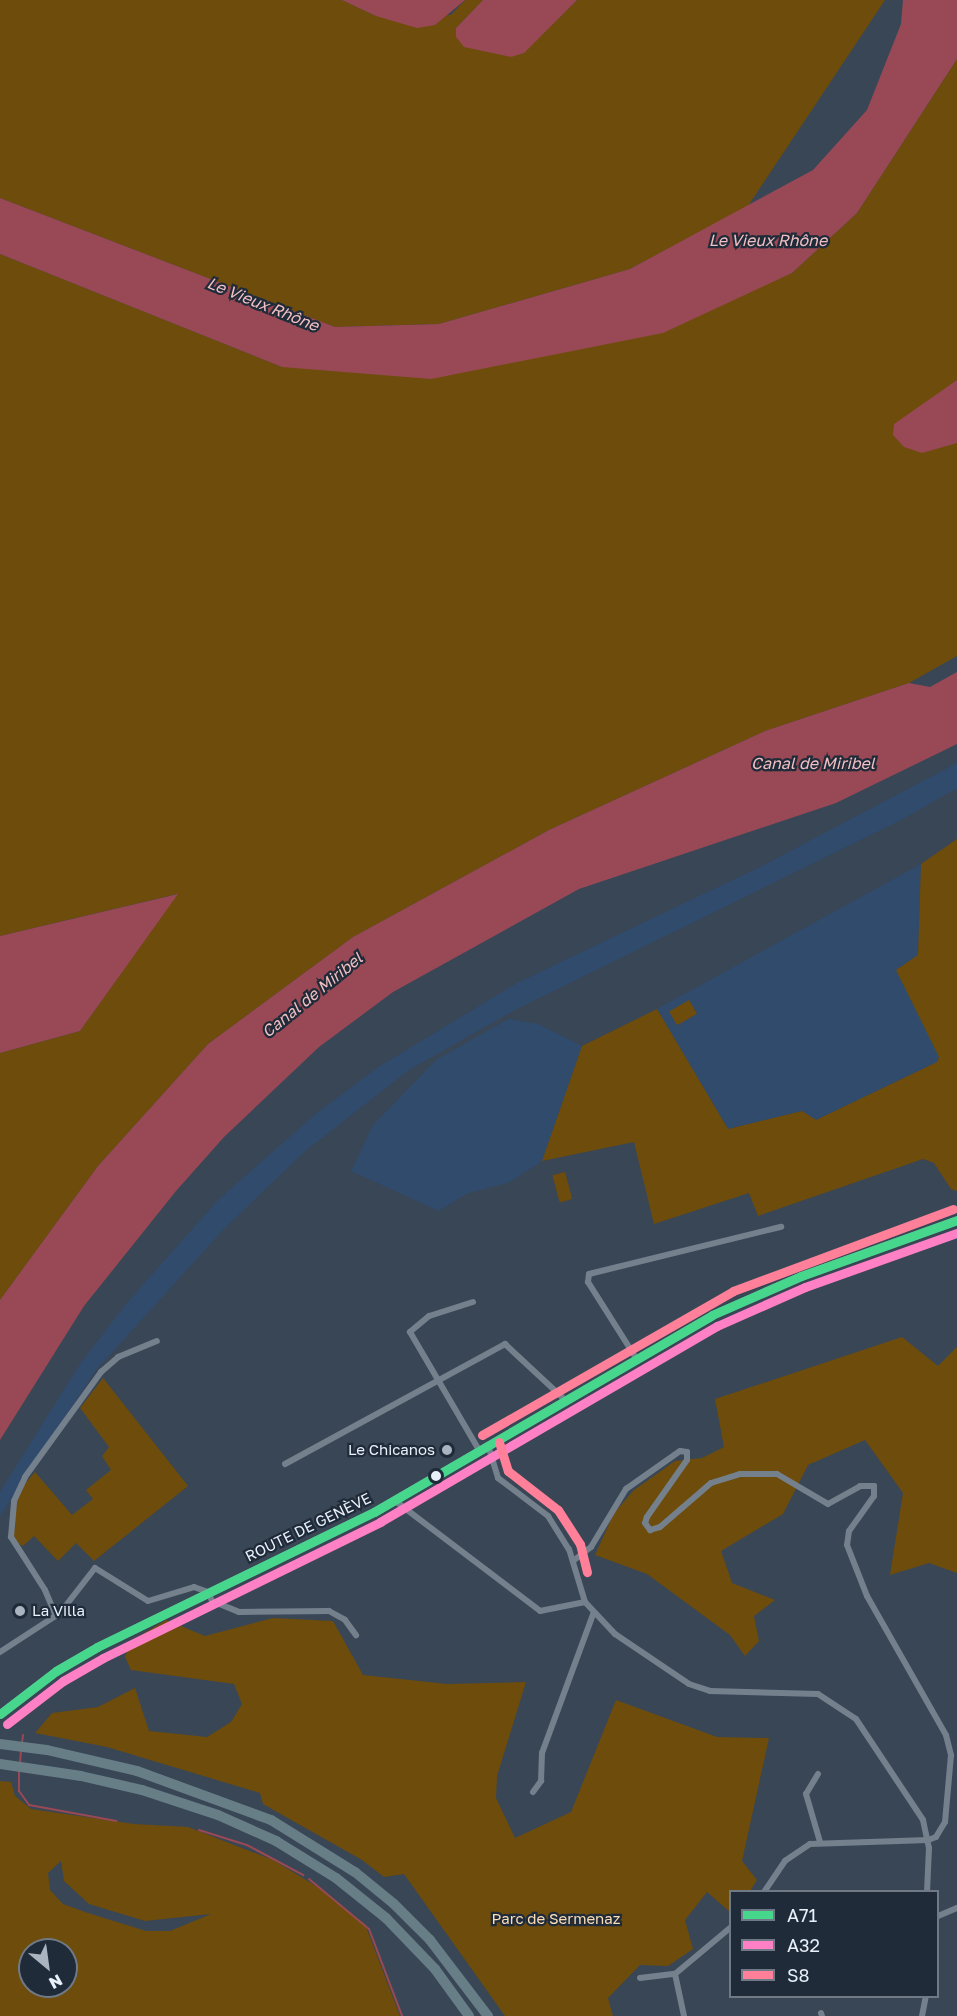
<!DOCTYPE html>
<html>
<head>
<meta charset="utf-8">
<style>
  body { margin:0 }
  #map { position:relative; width:957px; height:2016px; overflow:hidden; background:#394656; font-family:"Golos Text",sans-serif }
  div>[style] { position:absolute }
  .built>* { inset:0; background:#304b6c }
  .green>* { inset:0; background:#6d4c0c; transform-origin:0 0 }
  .water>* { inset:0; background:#994955 }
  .stream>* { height:2px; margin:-1px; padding:0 1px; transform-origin:1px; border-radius:1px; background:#994955 }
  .street>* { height:6px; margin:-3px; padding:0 3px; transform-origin:3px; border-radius:3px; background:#75808d }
  .primary>* { height:9px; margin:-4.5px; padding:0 4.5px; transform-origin:4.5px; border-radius:4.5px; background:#71828c }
  .highway>* { height:10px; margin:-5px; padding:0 5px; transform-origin:5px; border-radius:5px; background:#677e86 }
  .bus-1>* { height:9px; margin:-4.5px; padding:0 4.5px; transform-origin:4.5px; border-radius:4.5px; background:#46d78d }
  .bus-2>* { height:9px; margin:-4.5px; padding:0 4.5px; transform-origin:4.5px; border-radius:4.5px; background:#ff80c5 }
  .bus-3>* { height:9px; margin:-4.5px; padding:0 4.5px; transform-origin:4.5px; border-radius:4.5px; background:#ff8098 }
  .dots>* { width:16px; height:16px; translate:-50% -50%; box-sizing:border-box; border:3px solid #202b39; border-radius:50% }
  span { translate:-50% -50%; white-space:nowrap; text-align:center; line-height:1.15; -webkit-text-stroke:4.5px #202b39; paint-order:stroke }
  .poi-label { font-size:15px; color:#e7f0fb }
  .right { translate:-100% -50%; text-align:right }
  .left { translate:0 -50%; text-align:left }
  .street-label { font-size:15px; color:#e7f0fb }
  .park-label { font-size:15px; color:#faddb7 }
  .water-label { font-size:16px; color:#f2bfc2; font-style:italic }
  .legend { position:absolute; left:729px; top:1890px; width:210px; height:108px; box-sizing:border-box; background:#202b39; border:2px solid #707a87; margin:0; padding:8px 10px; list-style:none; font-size:18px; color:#e7f0fb }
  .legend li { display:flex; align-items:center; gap:12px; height:30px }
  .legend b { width:30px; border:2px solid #707a87 }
  .north { position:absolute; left:18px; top:1938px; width:60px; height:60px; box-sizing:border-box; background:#202b39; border:2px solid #707a87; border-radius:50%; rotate:151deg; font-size:16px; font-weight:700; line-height:24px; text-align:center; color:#e7f0fb }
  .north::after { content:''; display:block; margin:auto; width:21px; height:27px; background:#aab4c1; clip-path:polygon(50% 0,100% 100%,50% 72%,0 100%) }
</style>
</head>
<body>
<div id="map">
  <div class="built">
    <i style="clip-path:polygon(957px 763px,957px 788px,903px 819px,515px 1010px,409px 1070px,304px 1152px,223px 1230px,96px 1370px,0 1516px,0 1492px,80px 1364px,126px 1304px,219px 1199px,318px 1112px,380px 1066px,517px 983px,760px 867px)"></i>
    <i style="clip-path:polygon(921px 864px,918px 955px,939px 1057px,937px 1062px,816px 1120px,802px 1111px,728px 1129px,657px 1009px)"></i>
    <i style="clip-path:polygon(508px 1019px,538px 1024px,582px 1046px,542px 1161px,510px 1182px,466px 1194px,439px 1211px,351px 1171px,373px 1125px,436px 1060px)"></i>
  </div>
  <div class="green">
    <i style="clip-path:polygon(0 0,342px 0,376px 16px,451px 15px,465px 0,483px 0,456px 28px,524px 52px,577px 0,885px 0,748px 206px,630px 269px,439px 324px,335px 327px,0 198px)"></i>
    <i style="clip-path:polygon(957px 59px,957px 656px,909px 683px,765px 731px,549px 830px,353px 937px,208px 1044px,98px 1166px,0 1300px,0 1053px,80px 1031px,177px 894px,0 936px,0 254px,282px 367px,792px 273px,857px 213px)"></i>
    <i style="clip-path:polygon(957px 839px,957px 1191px,951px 1189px,934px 1163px,923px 1159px,758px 1216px,749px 1193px,654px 1224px,634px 1142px,542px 1161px,582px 1046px,657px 1009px,728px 1129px,802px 1111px,816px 1120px,937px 1062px,939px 1057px,896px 970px,918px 955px,921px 864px)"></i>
    <i style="left:689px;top:1000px;width:16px;height:23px;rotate:60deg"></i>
    <i style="left:565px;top:1172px;width:28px;height:13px;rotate:75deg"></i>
    <i style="clip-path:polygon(902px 1337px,938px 1366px,957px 1347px,957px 1573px,929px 1563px,890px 1575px,903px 1493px,865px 1440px,808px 1465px,783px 1514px,721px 1551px,732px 1583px,775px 1600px,754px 1616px,759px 1641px,745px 1656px,730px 1635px,647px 1574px,595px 1555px,614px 1513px,634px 1490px,675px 1461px,702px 1458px,724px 1447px,715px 1399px)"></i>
    <i style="clip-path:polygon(103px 1378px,188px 1486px,94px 1561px,76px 1543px,58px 1561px,34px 1536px,23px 1546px,16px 1542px,12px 1530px,16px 1502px,22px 1487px,35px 1472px,72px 1515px,93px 1499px,86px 1490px,111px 1470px,102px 1456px,109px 1447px,80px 1408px)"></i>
    <i style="clip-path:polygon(273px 1618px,333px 1621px,363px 1675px,447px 1684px,526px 1682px,497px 1776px,496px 1798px,515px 1838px,571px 1812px,616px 1700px,717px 1737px,769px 1738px,742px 1861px,757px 1880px,750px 1891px,730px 1892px,730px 1912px,707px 1892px,685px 1920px,693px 1949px,668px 1966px,640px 1965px,608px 1998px,613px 2016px,505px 2016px,404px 1874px,384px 1877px,362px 1860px,263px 1804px,260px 1793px,107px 1747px,35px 1733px,52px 1713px,98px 1707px,135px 1688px,149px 1731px,207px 1737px,231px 1722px,242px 1704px,234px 1684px,131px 1670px,125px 1657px,131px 1641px,166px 1620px,205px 1636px)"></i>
    <i style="clip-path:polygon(evenodd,0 1781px,11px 1782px,15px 1796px,31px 1809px,134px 1824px,188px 1827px,273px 1860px,316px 1886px,365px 1924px,400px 2016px,0 2016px,0 1781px,61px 1861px,64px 1881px,89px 1904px,145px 1921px,211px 1914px,170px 1931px,146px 1931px,85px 1912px,63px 1904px,50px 1890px,48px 1873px,61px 1861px,0 1781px,30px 1950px,66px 1950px,66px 1986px,30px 1986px,30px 1950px)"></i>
  </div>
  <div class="water">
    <i style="clip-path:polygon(342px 0,465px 0,435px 25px,417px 28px,376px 16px)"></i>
    <i style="clip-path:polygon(483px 0,577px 0,524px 53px,511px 57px,464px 47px,456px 37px,456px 28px)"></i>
    <i style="clip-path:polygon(903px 0,957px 0,957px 59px,857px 213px,792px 273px,663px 333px,431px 379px,282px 367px,0 254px,0 198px,335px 327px,439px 324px,630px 269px,813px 170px,867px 110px,901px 24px)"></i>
    <i style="clip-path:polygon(957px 380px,957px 443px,922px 453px,904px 447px,893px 435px,894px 424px)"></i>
    <i style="clip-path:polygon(957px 672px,957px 744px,836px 803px,579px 889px,393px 992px,319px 1047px,224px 1137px,176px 1191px,84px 1306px,0 1440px,0 1300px,98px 1166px,208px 1044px,353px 937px,549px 830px,765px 731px,909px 683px,930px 687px)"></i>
    <i style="clip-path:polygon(178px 894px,80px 1031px,0 1053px,0 936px)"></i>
  </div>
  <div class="stream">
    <i style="left:22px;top:1743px;width:8px;rotate:-83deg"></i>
    <i style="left:20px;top:1764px;width:13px;rotate:-86deg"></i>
    <i style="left:19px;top:1769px;width:22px;rotate:90deg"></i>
    <i style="left:19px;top:1791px;width:17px;rotate:54deg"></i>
    <i style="left:29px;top:1805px;width:89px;rotate:10.3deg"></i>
    <i style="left:199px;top:1830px;width:50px;rotate:17.4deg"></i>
    <i style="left:247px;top:1845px;width:64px;rotate:28.2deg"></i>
    <i style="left:309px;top:1879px;width:78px;rotate:39.8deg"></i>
    <i style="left:369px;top:1929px;width:93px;rotate:69.2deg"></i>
  </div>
  <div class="street">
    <i style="left:473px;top:1302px;width:46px;rotate:162.3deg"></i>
    <i style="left:429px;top:1316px;width:25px;rotate:140deg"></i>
    <i style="left:410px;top:1332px;width:137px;rotate:59.7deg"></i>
    <i style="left:636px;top:1358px;width:90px;rotate:-122.3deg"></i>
    <i style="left:588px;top:1282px;width:8px;rotate:-83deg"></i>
    <i style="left:589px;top:1274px;width:198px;rotate:-13.8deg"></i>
    <i style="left:488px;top:1445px;width:34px;rotate:73deg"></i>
    <i style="left:498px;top:1478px;width:63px;rotate:37.2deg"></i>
    <i style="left:548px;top:1516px;width:39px;rotate:58deg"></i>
    <i style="left:569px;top:1549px;width:55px;rotate:73.2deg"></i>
    <i style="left:585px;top:1602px;width:44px;rotate:46.8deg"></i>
    <i style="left:615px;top:1634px;width:89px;rotate:34deg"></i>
    <i style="left:689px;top:1684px;width:22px;rotate:18deg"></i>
    <i style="left:710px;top:1691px;width:108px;rotate:1.6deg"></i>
    <i style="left:818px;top:1694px;width:45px;rotate:33.3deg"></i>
    <i style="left:856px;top:1719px;width:121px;rotate:56.4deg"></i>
    <i style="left:923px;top:1820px;width:29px;rotate:78deg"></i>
    <i style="left:929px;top:1848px;width:44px;rotate:92.6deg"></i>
    <i style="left:285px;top:1464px;width:251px;rotate:-28.6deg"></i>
    <i style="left:505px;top:1344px;width:82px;rotate:43deg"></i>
    <i style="left:394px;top:1500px;width:183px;rotate:37.2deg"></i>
    <i style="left:540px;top:1611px;width:46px;rotate:-11.3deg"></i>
    <i style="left:573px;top:1561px;width:23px;rotate:-38deg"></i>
    <i style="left:591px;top:1547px;width:68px;rotate:-58.9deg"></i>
    <i style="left:626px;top:1489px;width:66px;rotate:-35.1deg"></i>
    <i style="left:680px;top:1451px;width:7px;rotate:8deg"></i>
    <i style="left:687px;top:1452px;width:8px;rotate:90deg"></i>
    <i style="left:687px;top:1460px;width:70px;rotate:125.1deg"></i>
    <i style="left:647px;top:1517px;width:6px;rotate:108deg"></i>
    <i style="left:645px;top:1523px;width:9px;rotate:54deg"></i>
    <i style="left:650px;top:1530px;width:10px;rotate:-17deg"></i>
    <i style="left:660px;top:1527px;width:67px;rotate:-40.8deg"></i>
    <i style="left:711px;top:1483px;width:30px;rotate:-17deg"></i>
    <i style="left:740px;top:1474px;width:37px"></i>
    <i style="left:777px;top:1474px;width:59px;rotate:30.5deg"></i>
    <i style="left:828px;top:1504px;width:37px;rotate:-29deg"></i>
    <i style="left:860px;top:1486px;width:14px"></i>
    <i style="left:874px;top:1486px;width:10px;rotate:90deg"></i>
    <i style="left:874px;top:1496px;width:43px;rotate:125.5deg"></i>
    <i style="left:849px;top:1531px;width:14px;rotate:98deg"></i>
    <i style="left:847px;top:1545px;width:55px;rotate:68.6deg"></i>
    <i style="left:867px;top:1596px;width:160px;rotate:60.4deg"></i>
    <i style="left:946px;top:1735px;width:21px;rotate:76deg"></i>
    <i style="left:951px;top:1755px;width:67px;rotate:95.1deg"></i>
    <i style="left:945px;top:1822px;width:17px;rotate:121deg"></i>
    <i style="left:936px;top:1837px;width:9px;rotate:159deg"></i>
    <i style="left:928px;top:1840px;width:118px;rotate:178.1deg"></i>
    <i style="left:810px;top:1844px;width:30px;rotate:146deg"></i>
    <i style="left:785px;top:1861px;width:37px;rotate:124deg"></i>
    <i style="left:56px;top:1616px;width:28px;rotate:-113deg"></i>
    <i style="left:45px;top:1590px;width:63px;rotate:-122.7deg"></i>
    <i style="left:11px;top:1537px;width:36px;rotate:-85deg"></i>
    <i style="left:14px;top:1501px;width:26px;rotate:-65deg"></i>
    <i style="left:25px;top:1477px;width:130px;rotate:-54.1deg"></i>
    <i style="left:101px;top:1372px;width:23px;rotate:-41deg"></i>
    <i style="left:118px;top:1357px;width:42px;rotate:-22.3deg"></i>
    <i style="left:0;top:1652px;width:72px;rotate:-33deg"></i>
    <i style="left:60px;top:1613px;width:57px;rotate:-52.1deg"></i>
    <i style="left:95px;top:1568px;width:62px;rotate:31.9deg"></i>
    <i style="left:148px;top:1601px;width:48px;rotate:-16.9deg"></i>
    <i style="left:194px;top:1587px;width:15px;rotate:20deg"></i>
    <i style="left:208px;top:1592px;width:10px;rotate:66deg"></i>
    <i style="left:212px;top:1601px;width:29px;rotate:22deg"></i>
    <i style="left:239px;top:1612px;width:90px;rotate:-0.6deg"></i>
    <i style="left:329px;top:1611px;width:18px;rotate:29deg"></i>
    <i style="left:345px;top:1620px;width:19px;rotate:54deg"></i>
    <i style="left:818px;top:1774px;width:23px;rotate:121deg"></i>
    <i style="left:806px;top:1794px;width:50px;rotate:73.7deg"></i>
    <i style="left:533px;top:1792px;width:14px;rotate:-54deg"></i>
    <i style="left:541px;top:1781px;width:28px;rotate:-88deg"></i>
    <i style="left:542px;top:1753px;width:150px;rotate:-69.8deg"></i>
    <i style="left:938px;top:1916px;width:21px;rotate:-23deg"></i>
    <i style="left:640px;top:1978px;width:35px;rotate:-7deg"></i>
    <i style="left:821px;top:2013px;width:3px;rotate:72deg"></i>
    <i style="left:684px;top:2016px;width:43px;rotate:-102.1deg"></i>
    <i style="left:675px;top:1974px;width:72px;rotate:-39.9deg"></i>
    <i style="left:922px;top:2016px;width:20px;rotate:-79deg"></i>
  </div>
  <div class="primary">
    <i style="left:0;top:1714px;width:71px;rotate:-37.5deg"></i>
    <i style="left:56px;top:1671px;width:48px;rotate:-30.3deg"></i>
    <i style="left:97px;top:1647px;width:308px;rotate:-26deg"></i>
    <i style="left:374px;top:1512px;width:391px;rotate:-30.2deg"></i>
    <i style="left:712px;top:1315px;width:97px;rotate:-23.7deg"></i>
    <i style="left:801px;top:1276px;width:166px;rotate:-19.7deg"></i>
  </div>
  <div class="highway">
    <i style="left:0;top:1744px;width:47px;rotate:7.3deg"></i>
    <i style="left:47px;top:1750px;width:92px;rotate:13.1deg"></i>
    <i style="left:137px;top:1771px;width:143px;rotate:20.1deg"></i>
    <i style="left:271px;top:1820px;width:99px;rotate:31.8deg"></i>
    <i style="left:355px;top:1872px;width:50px;rotate:39.4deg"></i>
    <i style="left:394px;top:1904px;width:51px;rotate:45deg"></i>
    <i style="left:430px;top:1940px;width:96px;rotate:52.7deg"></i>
    <i style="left:0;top:1764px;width:82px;rotate:8.4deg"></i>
    <i style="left:81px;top:1776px;width:63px;rotate:12.9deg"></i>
    <i style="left:142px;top:1790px;width:80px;rotate:18.2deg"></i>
    <i style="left:218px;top:1815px;width:64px;rotate:24.1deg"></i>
    <i style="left:276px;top:1841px;width:70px;rotate:31.7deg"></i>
    <i style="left:336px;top:1878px;width:64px;rotate:38.7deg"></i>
    <i style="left:386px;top:1918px;width:71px;rotate:46.1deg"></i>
    <i style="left:435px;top:1969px;width:58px;rotate:54.1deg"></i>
  </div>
  <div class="bus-1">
    <i style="left:0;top:1714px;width:71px;rotate:-37.5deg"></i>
    <i style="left:56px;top:1671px;width:48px;rotate:-30.3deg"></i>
    <i style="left:97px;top:1647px;width:308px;rotate:-26deg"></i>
    <i style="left:374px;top:1512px;width:391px;rotate:-30.2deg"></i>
    <i style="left:712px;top:1315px;width:97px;rotate:-23.7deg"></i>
    <i style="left:801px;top:1276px;width:166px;rotate:-19.7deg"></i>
  </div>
  <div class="bus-2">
    <i style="left:7px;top:1724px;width:71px;rotate:-37.5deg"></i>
    <i style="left:63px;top:1681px;width:46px;rotate:-29.9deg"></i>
    <i style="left:103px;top:1658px;width:309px;rotate:-26.1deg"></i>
    <i style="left:380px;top:1522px;width:390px;rotate:-30.2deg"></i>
    <i style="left:717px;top:1326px;width:96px;rotate:-23.9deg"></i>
    <i style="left:805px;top:1287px;width:161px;rotate:-19.6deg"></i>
  </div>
  <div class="bus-3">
    <i style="left:482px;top:1435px;width:289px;rotate:-29.8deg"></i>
    <i style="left:733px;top:1291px;width:235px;rotate:-20.4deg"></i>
    <i style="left:499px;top:1442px;width:30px;rotate:73deg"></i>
    <i style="left:508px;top:1471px;width:63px;rotate:38deg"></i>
    <i style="left:558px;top:1510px;width:40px;rotate:57.1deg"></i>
    <i style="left:580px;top:1544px;width:29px;rotate:76deg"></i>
  </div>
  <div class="dots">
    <i style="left:447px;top:1450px;background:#aab4c1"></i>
    <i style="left:436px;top:1476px;background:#e7f0fb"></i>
    <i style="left:20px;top:1611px;background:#aab4c1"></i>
  </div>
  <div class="poi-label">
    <span class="right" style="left:435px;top:1450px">Le Chicanos</span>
    <span class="left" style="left:32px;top:1611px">La Villa</span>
  </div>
  <div class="street-label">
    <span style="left:308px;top:1527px;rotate:-26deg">ROUTE DE GENÈVE</span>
  </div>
  <div class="park-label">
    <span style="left:556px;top:1919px">Parc de Sermenaz</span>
  </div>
  <div class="water-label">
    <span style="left:768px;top:240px">Le Vieux Rhône</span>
    <span style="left:263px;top:304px;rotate:22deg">Le Vieux Rhône</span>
    <span style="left:813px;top:763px">Canal de Miribel</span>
    <span style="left:312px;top:995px;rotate:-39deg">Canal de Miribel</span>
  </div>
  <ul class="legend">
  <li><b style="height:8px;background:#46d78d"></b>A71</li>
  <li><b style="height:8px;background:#ff80c5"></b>A32</li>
  <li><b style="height:8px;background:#ff8098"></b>S8</li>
  </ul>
  <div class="north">N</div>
</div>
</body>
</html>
